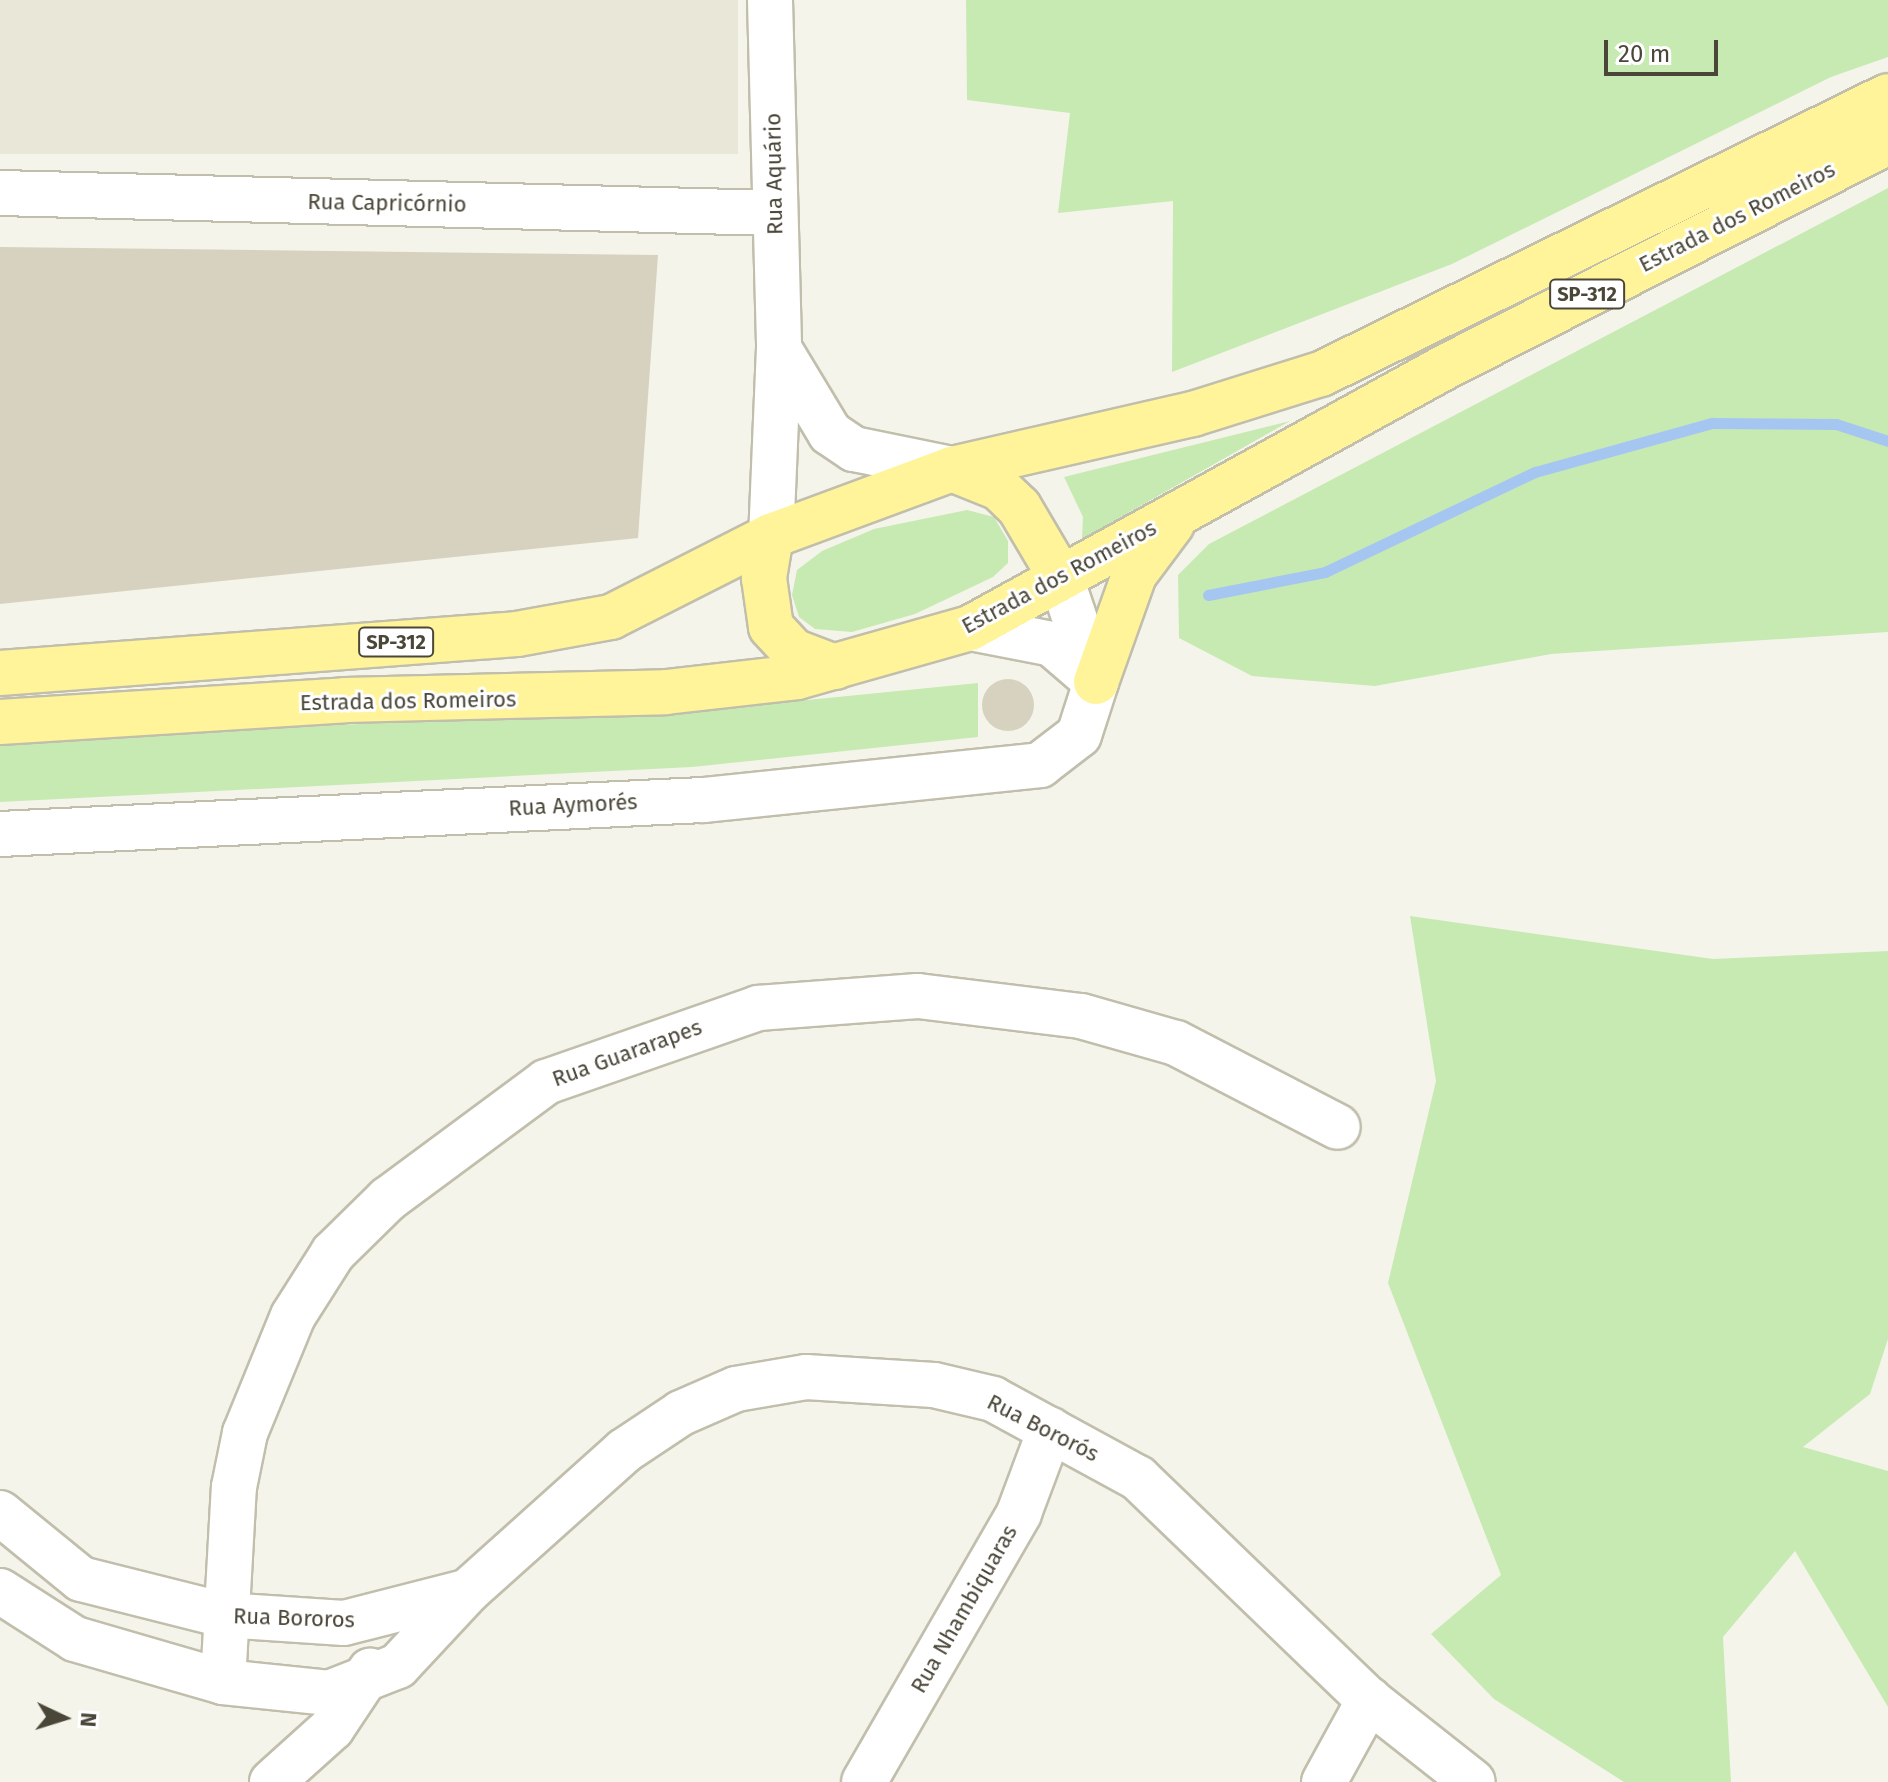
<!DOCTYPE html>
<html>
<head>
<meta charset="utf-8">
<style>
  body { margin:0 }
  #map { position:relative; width:1888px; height:1782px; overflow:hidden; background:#f5f4ea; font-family:"Fira Sans",sans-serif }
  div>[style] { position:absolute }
  .residential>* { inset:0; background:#e9e7d8; transform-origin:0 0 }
  .green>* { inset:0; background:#c7eab3 }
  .stream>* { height:11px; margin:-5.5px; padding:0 5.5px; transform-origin:5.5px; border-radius:5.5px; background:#a6c6f2 }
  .building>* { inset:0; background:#d7d2bf }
  .round { border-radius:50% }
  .roads { filter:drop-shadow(2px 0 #c1beac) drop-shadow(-2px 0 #c1beac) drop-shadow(0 2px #c1beac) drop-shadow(0 -2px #c1beac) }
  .minor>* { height:44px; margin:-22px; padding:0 22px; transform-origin:22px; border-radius:22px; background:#fff }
  .major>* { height:44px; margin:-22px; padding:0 22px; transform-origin:22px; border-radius:22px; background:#fff49a }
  span { translate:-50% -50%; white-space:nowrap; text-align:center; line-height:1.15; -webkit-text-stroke:6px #fff; paint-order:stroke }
  .shield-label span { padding:2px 6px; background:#fff; border:2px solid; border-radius:6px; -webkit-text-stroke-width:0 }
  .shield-label { font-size:20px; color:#4a4638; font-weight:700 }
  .street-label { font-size:22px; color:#4a4638 }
  .north { position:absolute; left:24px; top:1678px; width:80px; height:80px; -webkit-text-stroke:6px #fff; paint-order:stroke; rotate:94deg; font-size:22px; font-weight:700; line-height:32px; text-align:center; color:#4a4638 }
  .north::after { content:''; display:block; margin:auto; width:28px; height:36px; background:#4a4638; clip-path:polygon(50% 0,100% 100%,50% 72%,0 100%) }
  .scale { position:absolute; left:1604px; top:40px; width:114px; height:36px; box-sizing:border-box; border:4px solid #4a4638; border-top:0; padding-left:10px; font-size:24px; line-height:28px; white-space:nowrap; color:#4a4638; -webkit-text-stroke:6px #fff; paint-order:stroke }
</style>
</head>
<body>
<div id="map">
  <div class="residential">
    <i style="left:0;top:0;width:738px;height:154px"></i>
  </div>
  <div class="green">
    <i style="clip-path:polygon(966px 0,1888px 0,1888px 57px,1831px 77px,1452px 264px,1172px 372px,1173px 201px,1058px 213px,1070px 113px,967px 100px)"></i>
    <i style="clip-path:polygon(1888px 188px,1888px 632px,1551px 654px,1375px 686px,1252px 676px,1179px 638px,1178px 575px,1209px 544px)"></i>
    <i style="clip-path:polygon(1290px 421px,1082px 539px,1083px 517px,1064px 477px)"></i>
    <i style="clip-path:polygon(967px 510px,994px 517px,1008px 541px,1008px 563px,993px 577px,915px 614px,852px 632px,815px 629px,799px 617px,792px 595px,797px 570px,822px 551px,874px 529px)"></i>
    <i style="clip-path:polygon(978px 683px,978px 737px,692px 767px,0 802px,0 741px,757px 705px)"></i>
    <i style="clip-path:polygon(1410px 916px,1713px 959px,1888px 951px,1888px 1339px,1870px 1394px,1803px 1447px,1888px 1471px,1888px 1707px,1795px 1551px,1723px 1637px,1731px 1782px,1624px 1782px,1494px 1699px,1431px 1634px,1501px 1575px,1388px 1283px,1436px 1081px)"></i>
  </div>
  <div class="stream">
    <i style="left:1208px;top:595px;width:119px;rotate:-11.1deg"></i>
    <i style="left:1325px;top:572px;width:233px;rotate:-25.5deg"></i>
    <i style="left:1535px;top:472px;width:184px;rotate:-15.5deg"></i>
    <i style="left:1712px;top:423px;width:124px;rotate:0.5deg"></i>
    <i style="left:1836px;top:424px;width:55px;rotate:18.1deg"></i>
  </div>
  <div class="building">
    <i style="clip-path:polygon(0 247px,658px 255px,638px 538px,0 604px)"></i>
    <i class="round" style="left:982px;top:679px;width:52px;height:52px"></i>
  </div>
  <div class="roads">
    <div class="minor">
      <i style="left:770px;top:0;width:348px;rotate:88.5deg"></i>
      <i style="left:779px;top:348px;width:188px;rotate:92.4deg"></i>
      <i style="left:0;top:193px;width:774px;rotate:1.48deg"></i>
      <i style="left:780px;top:350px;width:97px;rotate:58.9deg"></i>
      <i style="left:830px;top:433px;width:29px;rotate:34deg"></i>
      <i style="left:854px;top:449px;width:100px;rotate:11.5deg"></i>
      <i style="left:970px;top:628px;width:84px;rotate:11deg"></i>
      <i style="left:1052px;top:644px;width:58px;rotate:40.8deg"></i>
      <i style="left:0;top:834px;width:704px;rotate:-2.77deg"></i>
      <i style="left:703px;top:800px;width:339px;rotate:-5.9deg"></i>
      <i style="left:1040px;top:765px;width:49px;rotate:-37.6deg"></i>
      <i style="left:1079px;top:735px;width:56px;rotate:-72.2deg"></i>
      <i style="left:1096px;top:682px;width:110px;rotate:-108.6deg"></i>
      <i style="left:0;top:1513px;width:104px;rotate:39.2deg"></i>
      <i style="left:81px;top:1579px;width:147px;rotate:14.1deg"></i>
      <i style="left:224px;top:1615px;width:120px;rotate:3.8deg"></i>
      <i style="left:344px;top:1623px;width:126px;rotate:-14.3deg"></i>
      <i style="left:0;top:1591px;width:89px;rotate:32.6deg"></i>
      <i style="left:75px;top:1639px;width:154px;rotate:16.2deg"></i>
      <i style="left:223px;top:1682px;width:107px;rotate:5.9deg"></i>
      <i style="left:329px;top:1693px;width:74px;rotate:-21.4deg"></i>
      <i style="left:398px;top:1666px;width:103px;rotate:-47deg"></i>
      <i style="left:468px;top:1591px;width:210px;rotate:-41.9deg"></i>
      <i style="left:624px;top:1451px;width:69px;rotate:-33.7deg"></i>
      <i style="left:681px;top:1413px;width:60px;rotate:-23.6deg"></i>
      <i style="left:736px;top:1389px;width:71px;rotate:-9.7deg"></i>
      <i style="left:806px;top:1377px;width:128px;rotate:3.6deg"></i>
      <i style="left:934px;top:1385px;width:61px;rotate:13.3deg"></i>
      <i style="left:993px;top:1399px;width:165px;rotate:28.6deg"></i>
      <i style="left:1138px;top:1478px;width:320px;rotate:43.9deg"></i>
      <i style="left:1369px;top:1700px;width:132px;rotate:38.3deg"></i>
      <i style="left:223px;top:1682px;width:195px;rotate:-86.8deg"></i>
      <i style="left:234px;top:1487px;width:55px;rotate:-78.5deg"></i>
      <i style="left:245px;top:1433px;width:126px;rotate:-67.7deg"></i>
      <i style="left:293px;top:1316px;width:75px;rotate:-57.6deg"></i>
      <i style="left:333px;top:1253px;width:77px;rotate:-44.5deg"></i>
      <i style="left:388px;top:1199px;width:197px;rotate:-36.5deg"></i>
      <i style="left:546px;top:1082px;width:225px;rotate:-19.2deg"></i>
      <i style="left:758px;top:1008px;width:160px;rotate:-4.3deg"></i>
      <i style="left:918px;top:996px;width:164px;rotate:7deg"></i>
      <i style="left:1081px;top:1016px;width:99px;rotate:15.9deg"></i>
      <i style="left:1176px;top:1043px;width:182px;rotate:27.4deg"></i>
      <i style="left:272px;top:1782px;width:81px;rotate:-42deg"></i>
      <i style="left:332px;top:1728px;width:69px;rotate:-56.3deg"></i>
      <i style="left:864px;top:1782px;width:310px;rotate:-60deg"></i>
      <i style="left:1019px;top:1513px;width:89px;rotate:-69.5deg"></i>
      <i style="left:1324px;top:1782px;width:94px;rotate:-61.2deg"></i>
    </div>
    <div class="major">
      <i style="left:952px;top:469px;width:51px;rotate:22deg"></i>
      <i style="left:999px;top:488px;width:28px;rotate:44deg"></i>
      <i style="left:1019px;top:507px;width:82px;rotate:59.4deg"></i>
      <i style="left:771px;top:536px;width:43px;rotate:99.5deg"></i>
      <i style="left:764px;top:578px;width:49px;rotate:81.9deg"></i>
      <i style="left:771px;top:627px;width:33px;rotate:47deg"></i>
      <i style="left:793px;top:651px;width:45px;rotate:20.9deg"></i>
      <i style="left:0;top:673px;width:518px;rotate:-4.31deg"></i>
      <i style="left:517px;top:634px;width:96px;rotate:-10.3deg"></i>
      <i style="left:611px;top:617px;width:179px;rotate:-26.9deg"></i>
      <i style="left:771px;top:536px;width:193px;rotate:-20.3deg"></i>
      <i style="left:952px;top:469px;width:247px;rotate:-12.9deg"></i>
      <i style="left:1193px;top:414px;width:134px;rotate:-17.4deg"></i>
      <i style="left:1321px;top:374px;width:631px;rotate:-26.12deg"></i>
      <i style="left:1096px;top:682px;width:114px;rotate:-70.4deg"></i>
      <i style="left:1134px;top:575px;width:64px;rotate:-53.3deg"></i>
      <i style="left:0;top:722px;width:346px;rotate:-3.6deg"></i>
      <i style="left:345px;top:700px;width:321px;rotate:-1.4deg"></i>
      <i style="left:666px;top:692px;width:132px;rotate:-6.5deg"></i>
      <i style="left:797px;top:677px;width:180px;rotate:-15.8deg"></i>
      <i style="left:970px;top:628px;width:544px;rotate:-28.78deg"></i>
      <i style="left:1447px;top:366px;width:495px;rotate:-26.9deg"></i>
    </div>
  </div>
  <div class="shield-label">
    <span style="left:1587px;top:294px">SP-312</span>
    <span style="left:396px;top:642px">SP-312</span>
  </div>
  <div class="street-label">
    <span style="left:774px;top:174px;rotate:-91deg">Rua Aquário</span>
    <span style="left:387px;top:203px;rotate:1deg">Rua Capricórnio</span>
    <span style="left:1737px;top:217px;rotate:-27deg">Estrada dos Romeiros</span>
    <span style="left:1059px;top:577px;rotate:-28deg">Estrada dos Romeiros</span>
    <span style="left:408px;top:701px;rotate:-1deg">Estrada dos Romeiros</span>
    <span style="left:573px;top:805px;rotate:-3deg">Rua Aymorés</span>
    <span style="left:627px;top:1053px;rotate:-20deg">Rua Guararapes</span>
    <span style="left:1043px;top:1428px;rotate:27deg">Rua Bororós</span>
    <span style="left:964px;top:1609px;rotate:-60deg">Rua Nhambiquaras</span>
    <span style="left:294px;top:1618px;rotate:2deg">Rua Bororos</span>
  </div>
  <div class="north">N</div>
  <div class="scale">20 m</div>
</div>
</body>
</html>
